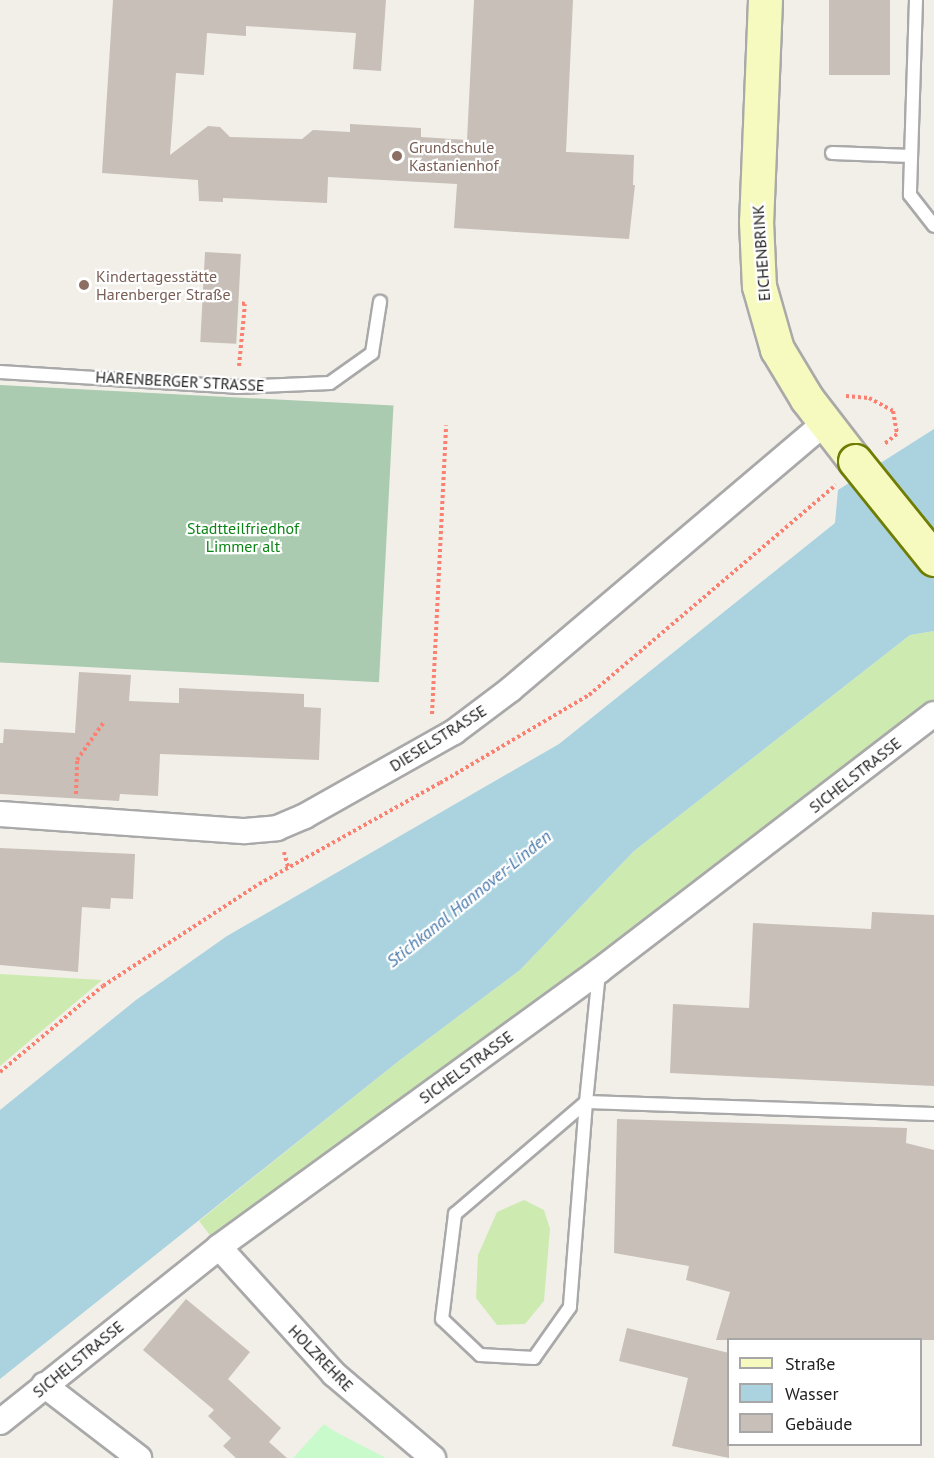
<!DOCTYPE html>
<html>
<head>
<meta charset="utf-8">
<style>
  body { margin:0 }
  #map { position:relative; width:934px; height:1458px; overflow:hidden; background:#f2efe9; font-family:"PT Sans",sans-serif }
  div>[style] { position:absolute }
  .grass>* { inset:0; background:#cdebb0 }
  .cemetery>* { inset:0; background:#aacbaf; transform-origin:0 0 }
  .park>* { inset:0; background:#c8facc }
  .water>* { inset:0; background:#aad3df }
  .building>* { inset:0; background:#c7bfb8; transform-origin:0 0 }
  .path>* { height:4px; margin-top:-2px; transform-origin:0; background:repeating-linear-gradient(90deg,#fa8072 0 3px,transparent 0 6px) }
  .roads { filter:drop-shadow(2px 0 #a9a9a9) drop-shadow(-2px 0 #a9a9a9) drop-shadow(0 2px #a9a9a9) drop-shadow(0 -2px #a9a9a9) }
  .lane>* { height:12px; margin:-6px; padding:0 6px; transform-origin:6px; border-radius:6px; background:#fff }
  .street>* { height:24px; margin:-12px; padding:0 12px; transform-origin:12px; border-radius:12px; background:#fff }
  .secondary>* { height:33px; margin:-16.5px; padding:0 16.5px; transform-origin:16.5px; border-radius:16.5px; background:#f7fabf }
  .bridges { filter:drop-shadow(2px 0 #707d05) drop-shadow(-2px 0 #707d05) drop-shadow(0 2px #707d05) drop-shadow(0 -2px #707d05) }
  .secondary-bridge>* { height:33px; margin:-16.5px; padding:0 16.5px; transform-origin:16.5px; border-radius:16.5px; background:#f7fabf }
  .dots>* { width:16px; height:16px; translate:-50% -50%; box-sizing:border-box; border:3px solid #fff; border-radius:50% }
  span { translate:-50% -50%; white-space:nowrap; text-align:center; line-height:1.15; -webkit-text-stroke:4.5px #fff; paint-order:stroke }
  .education-label { font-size:16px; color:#785e54 }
  .left { translate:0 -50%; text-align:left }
  .street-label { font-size:16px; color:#222 }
  .park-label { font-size:16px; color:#0c8416 }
  .water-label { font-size:18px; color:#4a7aab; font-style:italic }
  .legend { position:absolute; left:727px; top:1338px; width:195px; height:108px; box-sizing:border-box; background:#fff; border:2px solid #a7a7a7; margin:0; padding:8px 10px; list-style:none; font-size:18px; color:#222 }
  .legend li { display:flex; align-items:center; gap:12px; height:30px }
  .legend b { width:30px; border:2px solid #a7a7a7 }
</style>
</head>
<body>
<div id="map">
  <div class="grass">
    <i style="clip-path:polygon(934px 631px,934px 714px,219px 1247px,199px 1221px,400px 1060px,520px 970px,634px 851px,910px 635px)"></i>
    <i style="clip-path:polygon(0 974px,102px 980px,0 1066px)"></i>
    <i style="clip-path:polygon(524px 1200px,544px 1210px,550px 1229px,544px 1301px,525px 1324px,497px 1325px,476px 1298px,478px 1255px,497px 1212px)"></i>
  </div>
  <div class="cemetery">
    <i style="left:0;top:385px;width:394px;height:277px;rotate:3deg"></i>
  </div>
  <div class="park">
    <i style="clip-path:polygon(324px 1424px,332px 1430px,386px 1458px,293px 1458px)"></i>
  </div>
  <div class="water">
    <i style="clip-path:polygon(934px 429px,934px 631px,910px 635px,634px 851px,520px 970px,400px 1060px,0 1379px,0 1110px,136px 1000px,227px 936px,559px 744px,835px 523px,838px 490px)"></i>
  </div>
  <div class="building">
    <i style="clip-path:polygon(113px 0,386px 0,381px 71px,353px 69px,356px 33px,246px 26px,246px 36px,207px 33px,204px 75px,176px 73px,170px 155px,208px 126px,220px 127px,230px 137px,302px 139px,313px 130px,350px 132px,350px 124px,421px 128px,421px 137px,467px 140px,474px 0,573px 0,566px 152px,634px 155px,633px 185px,635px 185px,629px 239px,454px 228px,457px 184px,328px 177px,327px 203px,223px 198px,223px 202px,199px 201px,198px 180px,102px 173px)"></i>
    <i style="left:829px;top:0;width:61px;height:75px"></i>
    <i style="left:205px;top:252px;width:36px;height:90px;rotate:3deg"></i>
    <i style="clip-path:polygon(79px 672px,131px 675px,129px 701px,179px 703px,179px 688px,304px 694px,304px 707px,321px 708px,319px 760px,160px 754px,158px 796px,120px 794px,119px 801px,0 794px,0 743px,3px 743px,4px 729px,75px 733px)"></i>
    <i style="clip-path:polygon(0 848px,135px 854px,133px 899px,111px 898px,110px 909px,82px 907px,78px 972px,0 965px)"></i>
    <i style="clip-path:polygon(872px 912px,934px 915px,934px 1086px,670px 1073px,673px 1004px,749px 1008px,753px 923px,871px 929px)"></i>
    <i style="clip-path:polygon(617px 1119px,907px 1128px,906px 1143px,934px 1150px,934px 1340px,716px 1340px,730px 1292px,686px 1280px,689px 1266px,614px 1253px)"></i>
    <i style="clip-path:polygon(186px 1299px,250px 1352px,228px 1379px,281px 1428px,269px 1442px,287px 1458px,236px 1458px,223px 1446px,231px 1438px,208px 1416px,214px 1410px,143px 1350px)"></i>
    <i style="clip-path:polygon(627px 1328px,729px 1353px,729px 1458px,672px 1446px,688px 1378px,619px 1361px)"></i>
  </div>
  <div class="path">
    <i style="left:239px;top:366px;width:62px;rotate:-84.5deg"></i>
    <i style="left:245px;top:304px;width:5px;rotate:-169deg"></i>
    <i style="left:846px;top:396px;width:23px;rotate:5deg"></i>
    <i style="left:869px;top:398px;width:27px;rotate:28deg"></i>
    <i style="left:893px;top:411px;width:23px;rotate:80deg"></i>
    <i style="left:897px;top:434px;width:18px;rotate:142deg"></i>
    <i style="left:432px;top:714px;width:289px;rotate:-87.2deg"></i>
    <i style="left:76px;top:794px;width:34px;rotate:-88deg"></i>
    <i style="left:77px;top:760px;width:47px;rotate:-54.6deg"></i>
    <i style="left:284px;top:852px;width:16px;rotate:75deg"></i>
    <i style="left:0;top:1072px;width:134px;rotate:-39.9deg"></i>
    <i style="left:103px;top:986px;width:186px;rotate:-33.2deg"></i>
    <i style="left:259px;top:884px;width:207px;rotate:-29.2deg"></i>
    <i style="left:440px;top:783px;width:173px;rotate:-30.6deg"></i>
    <i style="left:589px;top:695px;width:324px;rotate:-40.4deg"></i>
  </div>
  <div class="roads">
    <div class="lane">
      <i style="left:916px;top:0;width:195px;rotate:91.8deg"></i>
      <i style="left:910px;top:195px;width:39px;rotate:52deg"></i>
      <i style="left:832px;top:153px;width:79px;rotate:2.2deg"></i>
      <i style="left:0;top:372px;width:237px;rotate:3.6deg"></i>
      <i style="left:237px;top:387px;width:93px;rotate:-2.5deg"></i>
      <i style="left:330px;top:383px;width:52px;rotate:-35.5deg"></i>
      <i style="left:372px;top:353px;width:52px;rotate:-81.1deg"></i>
      <i style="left:599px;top:972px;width:131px;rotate:95.7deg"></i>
      <i style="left:586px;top:1102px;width:206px;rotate:94.5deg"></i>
      <i style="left:570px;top:1307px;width:62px;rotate:125.2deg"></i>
      <i style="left:534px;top:1358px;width:54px;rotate:-176.8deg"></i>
      <i style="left:480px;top:1355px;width:52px;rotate:-136.5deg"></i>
      <i style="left:442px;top:1319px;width:106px;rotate:-82.9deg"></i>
      <i style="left:455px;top:1214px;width:172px;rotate:-40.5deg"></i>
      <i style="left:586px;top:1102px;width:348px;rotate:2deg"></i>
    </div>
    <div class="street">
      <i style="left:0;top:814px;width:246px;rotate:4deg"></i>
      <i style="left:245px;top:831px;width:32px;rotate:-5deg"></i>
      <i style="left:277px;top:828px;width:30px;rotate:-23deg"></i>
      <i style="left:305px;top:816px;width:171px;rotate:-29.4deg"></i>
      <i style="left:454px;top:732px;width:71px;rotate:-37deg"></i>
      <i style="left:511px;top:689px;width:412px;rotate:-40.3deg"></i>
      <i style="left:219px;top:1247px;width:171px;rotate:47.8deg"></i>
      <i style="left:334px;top:1374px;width:130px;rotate:40.3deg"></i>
      <i style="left:44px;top:1385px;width:120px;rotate:37.5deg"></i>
      <i style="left:0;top:1422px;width:280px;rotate:-38.6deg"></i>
      <i style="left:219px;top:1247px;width:470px;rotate:-36deg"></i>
      <i style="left:599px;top:971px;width:422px;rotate:-37.5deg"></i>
    </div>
    <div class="secondary">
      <i style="left:765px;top:0;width:221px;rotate:92.3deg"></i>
      <i style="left:756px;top:221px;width:65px;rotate:87.4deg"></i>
      <i style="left:759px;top:286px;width:66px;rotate:74.1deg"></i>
      <i style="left:777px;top:349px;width:58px;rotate:59deg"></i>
      <i style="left:807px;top:399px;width:78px;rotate:52.3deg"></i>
    </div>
  </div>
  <div class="bridges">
    <div class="secondary-bridge">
      <i style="left:855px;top:461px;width:126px;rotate:51.1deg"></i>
    </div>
  </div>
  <div class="dots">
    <i style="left:397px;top:156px;background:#8d6e63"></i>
    <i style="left:84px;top:285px;background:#8d6e63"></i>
  </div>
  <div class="education-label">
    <span class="left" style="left:409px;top:156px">Grundschule<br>Kastanienhof</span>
    <span class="left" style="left:96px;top:285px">Kindertagesstätte<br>Harenberger Straße</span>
  </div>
  <div class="street-label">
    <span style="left:761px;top:253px;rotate:-94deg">EICHENBRINK</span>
    <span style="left:180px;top:381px;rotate:3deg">HARENBERGER STRASSE</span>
    <span style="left:438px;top:738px;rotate:-32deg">DIESELSTRASSE</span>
    <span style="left:855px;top:775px;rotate:-38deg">SICHELSTRASSE</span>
    <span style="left:466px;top:1067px;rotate:-36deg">SICHELSTRASSE</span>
    <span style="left:321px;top:1358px;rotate:46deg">HOLZREHRE</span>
    <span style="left:78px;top:1359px;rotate:-39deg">SICHELSTRASSE</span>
  </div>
  <div class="park-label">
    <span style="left:243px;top:537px">Stadtteilfriedhof<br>Limmer alt</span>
  </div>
  <div class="water-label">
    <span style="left:469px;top:899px;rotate:-39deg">Stichkanal Hannover-Linden</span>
  </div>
  <ul class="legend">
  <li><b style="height:8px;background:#f7fabf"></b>Straße</li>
  <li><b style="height:16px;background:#aad3df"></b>Wasser</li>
  <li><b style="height:16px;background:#c7bfb8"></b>Gebäude</li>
  </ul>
</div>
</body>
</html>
